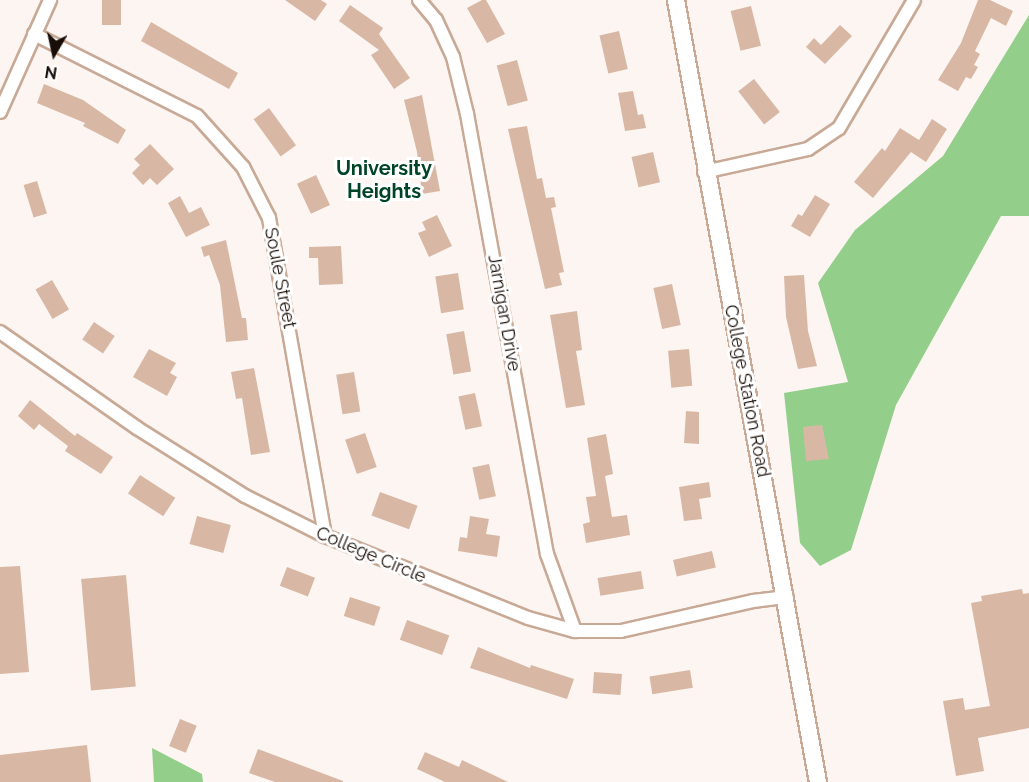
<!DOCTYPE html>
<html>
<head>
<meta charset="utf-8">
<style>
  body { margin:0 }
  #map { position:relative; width:1029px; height:782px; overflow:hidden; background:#fcf5f1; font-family:Raleway,sans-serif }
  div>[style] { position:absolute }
  .forest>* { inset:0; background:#93ce8b }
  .building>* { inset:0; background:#d8b8a4; transform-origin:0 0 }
  .roads { filter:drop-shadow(2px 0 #c8a996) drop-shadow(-2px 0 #c8a996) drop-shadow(0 2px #c8a996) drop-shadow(0 -2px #c8a996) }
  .minor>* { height:12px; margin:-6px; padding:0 6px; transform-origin:6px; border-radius:6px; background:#fff }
  .secondary>* { height:16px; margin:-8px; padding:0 8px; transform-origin:8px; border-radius:8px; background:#fff }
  span { translate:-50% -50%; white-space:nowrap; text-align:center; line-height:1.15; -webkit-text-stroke:6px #fff; paint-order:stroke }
  .street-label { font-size:18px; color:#190e07 }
  .neighbourhood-label { font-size:20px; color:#004428; font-weight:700 }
  .north { position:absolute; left:24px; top:24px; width:60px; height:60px; -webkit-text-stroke:4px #fff; paint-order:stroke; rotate:189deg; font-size:16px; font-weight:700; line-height:24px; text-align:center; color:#190e07 }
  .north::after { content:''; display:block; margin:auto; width:21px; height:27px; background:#190e07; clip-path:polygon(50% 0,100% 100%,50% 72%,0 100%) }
</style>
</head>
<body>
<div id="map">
  <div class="forest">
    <i style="clip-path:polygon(1029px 15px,1029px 216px,1001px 216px,896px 405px,851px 550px,820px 566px,800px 543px,784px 393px,848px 382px,818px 283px,855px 230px,943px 156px)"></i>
    <i style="clip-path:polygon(152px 748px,202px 774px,203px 782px,154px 782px)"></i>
  </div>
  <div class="building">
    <i style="left:102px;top:0;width:19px;height:25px"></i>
    <i style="clip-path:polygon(285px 0,321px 0,327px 4px,315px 21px)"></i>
    <i style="clip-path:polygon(482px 0,486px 0,505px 34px,487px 43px,467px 8px)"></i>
    <i style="clip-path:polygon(978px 0,990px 0,1013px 11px,1006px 26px,991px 18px,975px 51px,980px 54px,974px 65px,978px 67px,971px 79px,966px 77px,958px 91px,938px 80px,961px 43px)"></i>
    <i style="clip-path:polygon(350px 5px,383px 28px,379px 34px,410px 78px,394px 89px,371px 55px,379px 50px,339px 21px)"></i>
    <i style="left:751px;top:6px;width:41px;height:21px;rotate:76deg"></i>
    <i style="clip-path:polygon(151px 22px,238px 73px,229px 89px,141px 41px)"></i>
    <i style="clip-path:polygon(840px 25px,852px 36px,825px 64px,806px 47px,814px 38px,821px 45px)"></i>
    <i style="left:619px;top:31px;width:39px;height:20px;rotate:77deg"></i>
    <i style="left:517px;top:60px;width:42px;height:21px;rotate:75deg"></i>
    <i style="left:754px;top:79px;width:42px;height:20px;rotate:52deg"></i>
    <i style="clip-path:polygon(44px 84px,83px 100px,126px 130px,118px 144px,83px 126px,85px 123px,37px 103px)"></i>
    <i style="clip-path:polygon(633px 91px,638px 115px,643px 114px,646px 128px,625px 131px,618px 93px)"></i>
    <i style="clip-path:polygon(422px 95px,440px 191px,422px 194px,417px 152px,404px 100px)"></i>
    <i style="left:269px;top:108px;width:46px;height:19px;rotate:54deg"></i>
    <i style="clip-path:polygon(932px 119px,947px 129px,926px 162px,911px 152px,873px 198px,854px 182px,882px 148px,885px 151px,900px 128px,919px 140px)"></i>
    <i style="clip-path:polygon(527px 126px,537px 179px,542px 178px,546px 198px,554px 197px,556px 207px,551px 208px,564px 272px,559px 273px,562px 285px,545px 289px,508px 129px)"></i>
    <i style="clip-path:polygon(150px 144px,174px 169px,157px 185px,150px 178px,143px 185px,132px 173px,140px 165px,134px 159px)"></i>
    <i style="left:653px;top:152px;width:31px;height:22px;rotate:77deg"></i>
    <i style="left:316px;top:175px;width:33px;height:21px;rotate:65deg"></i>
    <i style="left:37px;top:181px;width:34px;height:14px;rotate:73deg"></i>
    <i style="clip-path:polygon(815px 195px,830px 204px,810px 237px,791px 226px,798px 214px,802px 216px)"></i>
    <i style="clip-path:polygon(180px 196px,189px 213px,201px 207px,210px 225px,186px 237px,168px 203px)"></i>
    <i style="clip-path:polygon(437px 215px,452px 246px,429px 257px,418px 233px,426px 230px,422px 222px)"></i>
    <i style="clip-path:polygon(226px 240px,242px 318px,246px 318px,248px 340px,226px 342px,220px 285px,209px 255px,204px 257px,201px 247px)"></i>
    <i style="clip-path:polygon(341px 246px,343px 284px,319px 285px,318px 258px,309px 258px,309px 247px)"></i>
    <i style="left:458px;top:273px;width:37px;height:23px;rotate:81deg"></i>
    <i style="clip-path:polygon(804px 275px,808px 331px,817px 366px,798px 369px,786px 317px,784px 276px)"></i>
    <i style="left:52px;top:280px;width:34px;height:19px;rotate:60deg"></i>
    <i style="left:672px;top:284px;width:42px;height:19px;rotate:78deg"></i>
    <i style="clip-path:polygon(577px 311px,582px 350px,576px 351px,585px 405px,566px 408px,550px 315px)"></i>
    <i style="left:94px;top:322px;width:25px;height:21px;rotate:34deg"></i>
    <i style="left:464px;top:331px;width:41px;height:18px;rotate:80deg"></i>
    <i style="clip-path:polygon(149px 349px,176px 363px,170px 373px,177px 377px,167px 396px,133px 377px)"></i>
    <i style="left:689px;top:349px;width:37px;height:21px;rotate:85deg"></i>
    <i style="clip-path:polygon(254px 368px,270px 452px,251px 455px,242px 398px,236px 399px,231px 372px)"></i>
    <i style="left:354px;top:372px;width:40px;height:18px;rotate:81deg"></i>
    <i style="left:475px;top:393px;width:34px;height:17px;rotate:78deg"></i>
    <i style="clip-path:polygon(30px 400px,75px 436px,77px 433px,113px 457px,101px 474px,65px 451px,68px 446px,39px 424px,34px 430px,18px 416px)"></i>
    <i style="clip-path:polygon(686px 411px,699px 412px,699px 444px,684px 443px)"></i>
    <i style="clip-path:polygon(822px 425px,829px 459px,806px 461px,803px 427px)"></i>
    <i style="left:365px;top:433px;width:36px;height:21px;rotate:71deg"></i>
    <i style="clip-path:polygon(606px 434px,613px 474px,605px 476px,612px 517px,627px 515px,630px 535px,586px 543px,583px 524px,590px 522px,586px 497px,596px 496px,587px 438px)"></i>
    <i style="left:489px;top:464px;width:33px;height:17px;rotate:78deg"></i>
    <i style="left:140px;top:475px;width:42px;height:22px;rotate:33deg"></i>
    <i style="clip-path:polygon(709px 482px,711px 497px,699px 499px,702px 519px,684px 521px,679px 487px)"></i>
    <i style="left:380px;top:492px;width:40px;height:25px;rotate:20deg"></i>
    <i style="left:197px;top:516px;width:35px;height:29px;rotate:15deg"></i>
    <i style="clip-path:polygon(470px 516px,489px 519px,486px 534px,500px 536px,497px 557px,458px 551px,460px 537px,467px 538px)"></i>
    <i style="left:712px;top:551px;width:17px;height:40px;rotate:77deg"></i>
    <i style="clip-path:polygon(20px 566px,29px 672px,0 674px,0 567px)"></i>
    <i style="left:287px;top:567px;width:30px;height:20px;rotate:21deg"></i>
    <i style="left:641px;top:571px;width:18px;height:44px;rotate:81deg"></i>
    <i style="left:126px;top:575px;width:112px;height:45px;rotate:85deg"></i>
    <i style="clip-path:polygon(1022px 589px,1023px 594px,1029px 593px,1029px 728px,978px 738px,984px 771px,956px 776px,943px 701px,963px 698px,965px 710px,990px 706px,971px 603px,982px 601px,981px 596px)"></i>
    <i style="left:350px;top:597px;width:32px;height:20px;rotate:18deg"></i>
    <i style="left:407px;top:620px;width:45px;height:21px;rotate:20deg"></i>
    <i style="clip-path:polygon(478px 647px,530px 668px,531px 665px,574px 679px,567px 699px,470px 668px)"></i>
    <i style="left:690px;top:670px;width:18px;height:41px;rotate:81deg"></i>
    <i style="left:594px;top:672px;width:28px;height:21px;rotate:4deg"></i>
    <i style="left:180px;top:719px;width:18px;height:29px;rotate:22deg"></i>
    <i style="clip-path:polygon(87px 745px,91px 782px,0 782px,0 755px)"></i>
    <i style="clip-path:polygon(258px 749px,343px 781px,343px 782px,275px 782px,249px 773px)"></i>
    <i style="clip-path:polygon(425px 752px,459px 767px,462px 760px,508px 782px,445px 782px,417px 769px)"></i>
  </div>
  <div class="roads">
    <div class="minor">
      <i style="left:419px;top:0;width:26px;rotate:50deg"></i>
      <i style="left:436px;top:20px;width:41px;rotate:65.3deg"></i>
      <i style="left:453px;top:57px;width:59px;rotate:76.2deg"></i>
      <i style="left:467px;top:114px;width:447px;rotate:79.7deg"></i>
      <i style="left:547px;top:554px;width:82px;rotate:70deg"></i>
      <i style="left:34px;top:34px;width:182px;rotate:26.7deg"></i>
      <i style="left:197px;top:116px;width:69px;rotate:48deg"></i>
      <i style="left:243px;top:167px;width:57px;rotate:63deg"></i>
      <i style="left:269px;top:218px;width:323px;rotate:80deg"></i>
      <i style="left:0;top:112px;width:123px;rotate:-65.9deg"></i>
      <i style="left:704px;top:172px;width:107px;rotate:-12.5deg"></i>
      <i style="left:808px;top:149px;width:37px;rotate:-34deg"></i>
      <i style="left:839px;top:128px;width:148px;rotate:-59.6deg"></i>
      <i style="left:0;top:332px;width:167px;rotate:35deg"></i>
      <i style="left:137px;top:428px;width:128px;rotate:32.2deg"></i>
      <i style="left:245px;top:496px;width:89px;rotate:26.6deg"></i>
      <i style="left:325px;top:536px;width:219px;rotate:22deg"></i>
      <i style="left:528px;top:618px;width:49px;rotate:15.5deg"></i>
      <i style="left:575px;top:631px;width:46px"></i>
      <i style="left:621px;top:631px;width:135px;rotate:-12.8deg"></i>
      <i style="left:753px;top:601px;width:34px;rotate:-7deg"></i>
    </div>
    <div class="secondary">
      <i style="left:676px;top:0;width:795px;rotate:79.71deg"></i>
    </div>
  </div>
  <div class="street-label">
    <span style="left:280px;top:278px;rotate:79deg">Soule Street</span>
    <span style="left:504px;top:313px;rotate:80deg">Jarnigan Drive</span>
    <span style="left:747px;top:391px;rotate:79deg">College Station Road</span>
    <span style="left:371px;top:555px;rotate:23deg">College Circle</span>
  </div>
  <div class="neighbourhood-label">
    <span style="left:384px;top:180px">University<br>Heights</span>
  </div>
  <div class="north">N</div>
</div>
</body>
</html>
